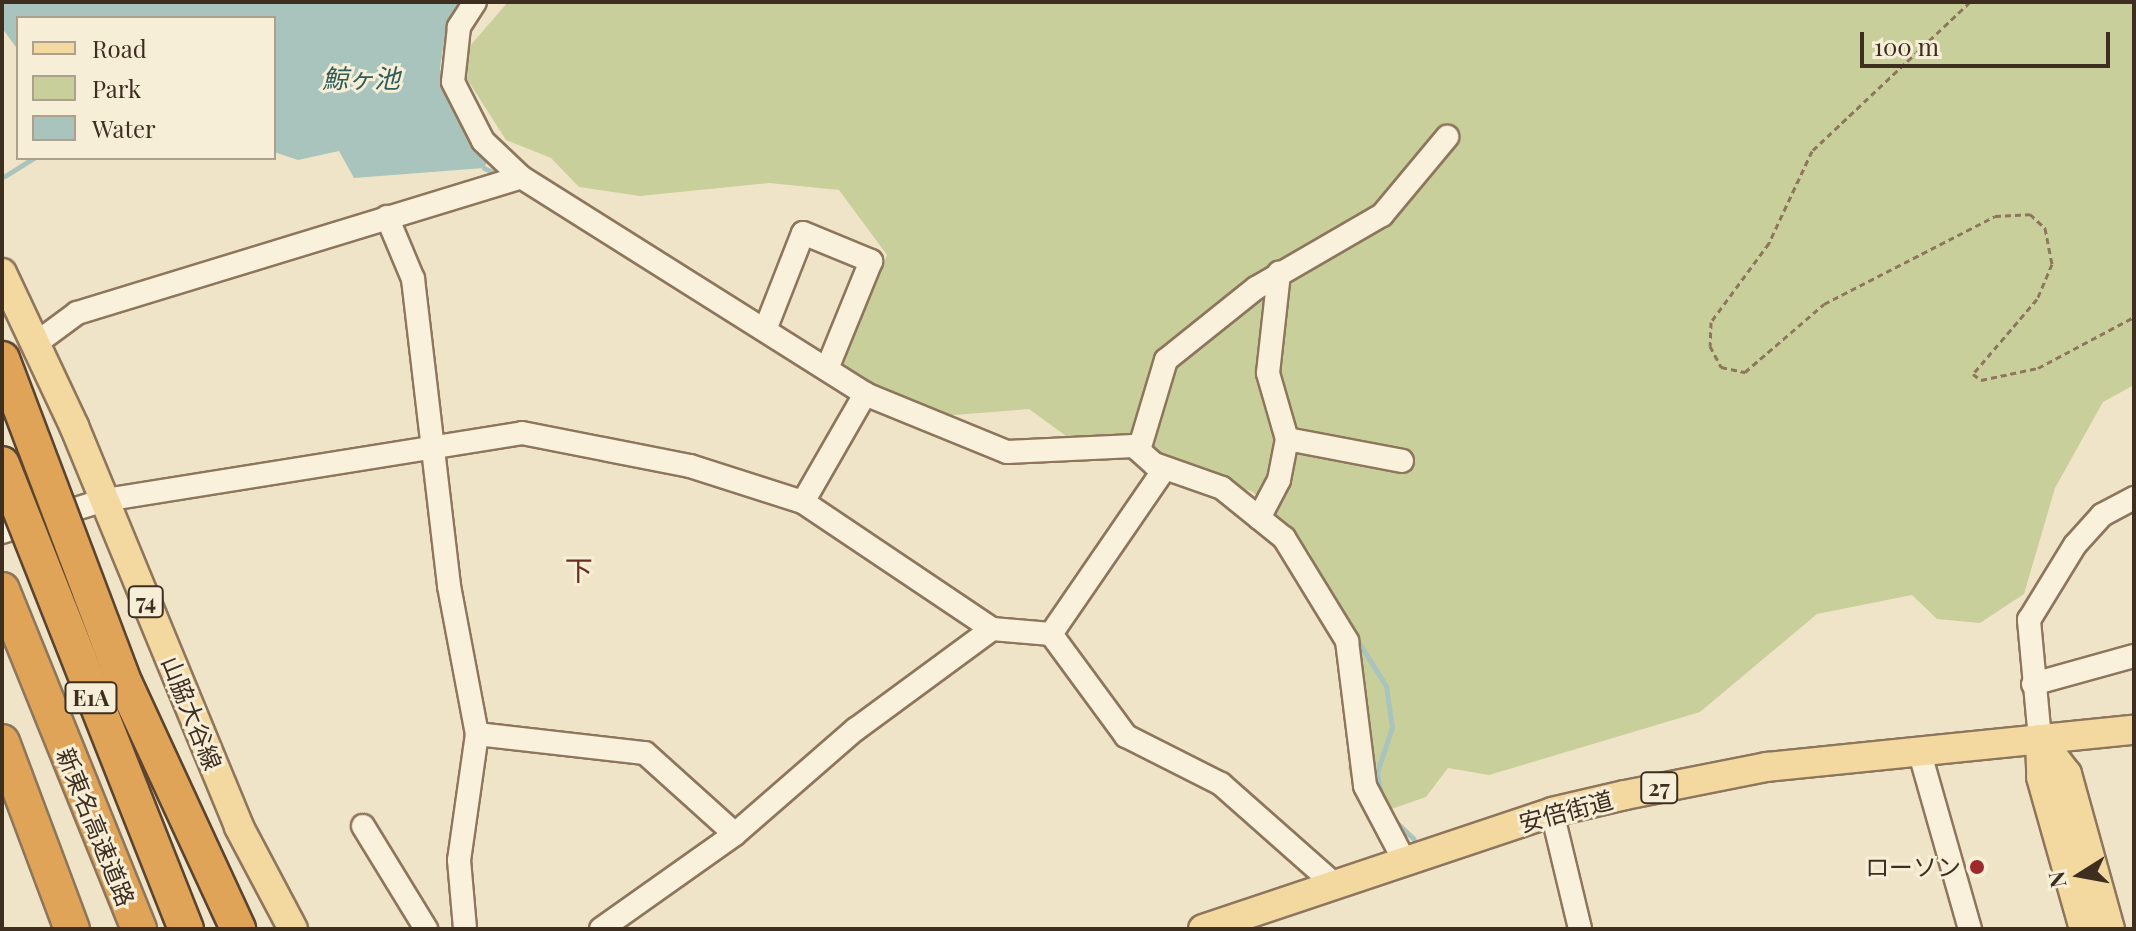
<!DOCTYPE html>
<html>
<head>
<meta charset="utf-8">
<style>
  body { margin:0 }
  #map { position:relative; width:2136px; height:931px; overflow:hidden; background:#f0e4c8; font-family:"Playfair Display","Noto Sans JP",serif }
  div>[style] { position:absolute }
  .green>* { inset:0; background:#c9cf9b }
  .water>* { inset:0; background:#a9c4bc }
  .stream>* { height:5px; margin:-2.5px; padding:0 2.5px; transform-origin:2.5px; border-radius:2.5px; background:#a9c4bc }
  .path>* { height:3px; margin-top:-1.5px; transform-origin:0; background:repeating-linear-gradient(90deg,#8d765c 0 6px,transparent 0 10px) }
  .roads { filter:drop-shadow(2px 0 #8d765c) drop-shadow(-2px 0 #8d765c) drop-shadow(0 2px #8d765c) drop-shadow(0 -2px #8d765c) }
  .minor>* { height:22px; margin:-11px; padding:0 11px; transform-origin:11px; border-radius:11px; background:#faf1dc }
  .major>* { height:28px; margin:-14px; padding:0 14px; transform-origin:14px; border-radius:14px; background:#f3d9a0 }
  .highway>* { height:34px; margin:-17px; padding:0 17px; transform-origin:17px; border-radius:17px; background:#e0a458 }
  .bridges { filter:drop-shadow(2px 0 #5b4430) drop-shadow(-2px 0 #5b4430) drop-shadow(0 2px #5b4430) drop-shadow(0 -2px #5b4430) }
  .highway-bridge>* { height:34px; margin:-17px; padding:0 17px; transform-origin:17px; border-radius:17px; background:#e0a458 }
  .dots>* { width:22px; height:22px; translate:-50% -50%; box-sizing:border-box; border:4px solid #f7eed8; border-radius:50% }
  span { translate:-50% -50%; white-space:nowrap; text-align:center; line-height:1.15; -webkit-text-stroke:6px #f7eed8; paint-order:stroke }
  .shield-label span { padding:2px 6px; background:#f7eed8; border:2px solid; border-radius:6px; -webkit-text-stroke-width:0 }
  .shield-label { font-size:22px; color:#3d2e20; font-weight:700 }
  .street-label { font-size:24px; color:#3d2e20 }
  .poi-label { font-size:24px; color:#3d2e20 }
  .right { translate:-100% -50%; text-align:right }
  .water-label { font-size:26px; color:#2f5d5a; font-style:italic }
  .quarter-label { font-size:28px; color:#6b2e1e }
  .frame { position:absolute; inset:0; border:4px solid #3d2e20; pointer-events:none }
  .legend { position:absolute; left:16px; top:16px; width:260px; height:144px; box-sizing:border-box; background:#f7eed8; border:2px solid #ada18e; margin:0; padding:10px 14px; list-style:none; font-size:24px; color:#3d2e20 }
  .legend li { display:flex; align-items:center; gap:16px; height:40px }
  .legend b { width:40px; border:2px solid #ada18e }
  .north { position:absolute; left:2040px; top:835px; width:80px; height:80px; -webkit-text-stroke:6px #f7eed8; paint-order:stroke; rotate:259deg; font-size:22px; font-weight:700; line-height:32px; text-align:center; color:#3d2e20 }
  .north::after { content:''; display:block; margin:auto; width:28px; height:36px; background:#3d2e20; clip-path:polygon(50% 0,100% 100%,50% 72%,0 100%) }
  .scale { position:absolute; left:1860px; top:32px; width:250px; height:36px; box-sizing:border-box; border:4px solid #3d2e20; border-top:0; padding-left:10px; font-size:24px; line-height:28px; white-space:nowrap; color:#3d2e20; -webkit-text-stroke:6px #f7eed8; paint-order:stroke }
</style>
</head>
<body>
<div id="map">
  <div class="green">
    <i style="clip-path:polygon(508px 2px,2134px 2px,2134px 385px,2103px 402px,2055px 488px,2024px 594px,1980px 623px,1937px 619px,1912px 595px,1817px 614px,1700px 712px,1489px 775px,1448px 768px,1426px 797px,1377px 814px,1357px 801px,1348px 768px,1362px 723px,1343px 624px,1309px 551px,1253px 492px,1159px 458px,1077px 444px,1029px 409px,916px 418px,842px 368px,887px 255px,839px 190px,769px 183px,640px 196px,579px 187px,551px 158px,506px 140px,467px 79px,469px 47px)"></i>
  </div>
  <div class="water">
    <i style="clip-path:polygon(2px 2px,461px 2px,446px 27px,440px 69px,487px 162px,484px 168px,354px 178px,339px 151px,298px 160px,274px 152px,274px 18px,18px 18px,18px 50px,2px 28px)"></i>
  </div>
  <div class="stream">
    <i style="left:484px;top:168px;width:19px;rotate:25deg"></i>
    <i style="left:5px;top:176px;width:34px;rotate:-32deg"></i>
    <i style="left:1197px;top:468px;width:26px;rotate:21deg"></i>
    <i style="left:1240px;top:489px;width:25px;rotate:37deg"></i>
    <i style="left:1294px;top:535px;width:106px;rotate:58.1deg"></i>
    <i style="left:1356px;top:638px;width:57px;rotate:58deg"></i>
    <i style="left:1386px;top:686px;width:41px;rotate:81.7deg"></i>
    <i style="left:1392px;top:727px;width:47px;rotate:108.4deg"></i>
    <i style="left:1377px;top:772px;width:27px;rotate:80deg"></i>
    <i style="left:1392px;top:818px;width:30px;rotate:44deg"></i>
  </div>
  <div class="path">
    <i style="left:1970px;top:2px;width:217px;rotate:136.7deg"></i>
    <i style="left:1812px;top:151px;width:102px;rotate:115.1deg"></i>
    <i style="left:1769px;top:243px;width:98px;rotate:126.3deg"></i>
    <i style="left:1711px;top:322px;width:24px;rotate:92deg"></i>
    <i style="left:1710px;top:346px;width:24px;rotate:62deg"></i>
    <i style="left:1721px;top:367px;width:25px;rotate:12deg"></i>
    <i style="left:1745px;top:372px;width:104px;rotate:-40.7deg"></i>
    <i style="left:1824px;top:304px;width:192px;rotate:-27.2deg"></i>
    <i style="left:1995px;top:216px;width:35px;rotate:-3deg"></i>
    <i style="left:2030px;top:214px;width:21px;rotate:43deg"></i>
    <i style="left:2045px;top:228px;width:37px;rotate:79deg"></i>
    <i style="left:2052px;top:264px;width:38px;rotate:113deg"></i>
    <i style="left:2037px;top:299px;width:99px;rotate:130.5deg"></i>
    <i style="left:1973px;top:374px;width:10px;rotate:37deg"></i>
    <i style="left:1981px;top:380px;width:58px;rotate:-11.9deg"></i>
    <i style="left:2038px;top:368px;width:109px;rotate:-28deg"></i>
  </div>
  <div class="roads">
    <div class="minor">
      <i style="left:475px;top:2px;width:30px;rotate:123deg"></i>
      <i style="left:459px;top:27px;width:55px;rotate:96.2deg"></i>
      <i style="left:453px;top:82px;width:66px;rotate:63deg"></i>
      <i style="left:483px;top:141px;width:52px;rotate:43.5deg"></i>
      <i style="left:521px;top:177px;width:407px;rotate:32.2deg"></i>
      <i style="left:865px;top:394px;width:153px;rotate:22.2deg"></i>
      <i style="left:1007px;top:452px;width:127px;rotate:-2.7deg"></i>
      <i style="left:1134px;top:446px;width:27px;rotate:42deg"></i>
      <i style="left:1154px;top:464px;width:72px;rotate:19.4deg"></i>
      <i style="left:1222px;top:488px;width:80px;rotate:38.9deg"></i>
      <i style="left:1284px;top:538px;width:121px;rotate:58.5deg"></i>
      <i style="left:1347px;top:641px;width:146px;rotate:82.9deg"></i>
      <i style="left:1365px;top:786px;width:84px;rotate:62.2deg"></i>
      <i style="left:387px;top:217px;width:67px;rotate:67.2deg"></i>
      <i style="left:413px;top:279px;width:309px;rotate:83.3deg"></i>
      <i style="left:449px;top:586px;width:151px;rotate:79.3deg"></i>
      <i style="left:477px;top:734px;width:127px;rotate:98.1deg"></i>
      <i style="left:459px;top:860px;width:69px;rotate:85deg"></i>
      <i style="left:765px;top:330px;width:104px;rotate:-68.6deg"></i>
      <i style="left:803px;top:233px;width:74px;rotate:22.4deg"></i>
      <i style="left:871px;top:261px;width:117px;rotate:112.2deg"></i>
      <i style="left:35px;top:344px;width:52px;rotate:-36.4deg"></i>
      <i style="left:77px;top:313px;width:464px;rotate:-17deg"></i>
      <i style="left:1287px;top:439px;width:117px;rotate:10.8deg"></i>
      <i style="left:1139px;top:450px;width:94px;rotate:-73.3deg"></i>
      <i style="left:1166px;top:360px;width:115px;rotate:-38.7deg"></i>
      <i style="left:1256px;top:288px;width:146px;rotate:-30.1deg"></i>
      <i style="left:1382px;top:215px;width:102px;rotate:-50.2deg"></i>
      <i style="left:803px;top:502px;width:125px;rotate:-60.1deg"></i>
      <i style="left:1259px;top:518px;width:43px;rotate:-62.2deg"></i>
      <i style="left:1279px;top:480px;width:42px;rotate:-79deg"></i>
      <i style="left:1287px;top:439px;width:69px;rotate:-106.1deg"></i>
      <i style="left:1268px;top:373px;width:101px;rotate:-83.7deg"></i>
      <i style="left:2px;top:532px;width:108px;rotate:-17.3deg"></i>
      <i style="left:105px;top:500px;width:422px;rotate:-9.1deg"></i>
      <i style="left:522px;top:433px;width:171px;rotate:11.1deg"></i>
      <i style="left:690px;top:466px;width:119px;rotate:17.7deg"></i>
      <i style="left:803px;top:502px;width:228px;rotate:33.9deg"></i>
      <i style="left:992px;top:629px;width:59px;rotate:4.8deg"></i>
      <i style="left:1051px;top:634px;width:127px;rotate:53.7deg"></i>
      <i style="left:1126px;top:736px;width:106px;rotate:26.8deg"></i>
      <i style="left:1221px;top:784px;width:149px;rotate:41.5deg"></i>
      <i style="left:1051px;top:634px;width:201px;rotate:-55.5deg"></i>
      <i style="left:2033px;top:684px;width:105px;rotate:-15.5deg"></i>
      <i style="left:477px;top:734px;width:169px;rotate:6.5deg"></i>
      <i style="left:645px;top:753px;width:121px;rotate:42deg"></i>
      <i style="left:2040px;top:739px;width:120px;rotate:-95.3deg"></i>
      <i style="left:2029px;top:620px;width:88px;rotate:-58.5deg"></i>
      <i style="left:2075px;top:545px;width:40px;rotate:-48deg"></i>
      <i style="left:2102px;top:515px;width:36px;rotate:-28deg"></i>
      <i style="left:1919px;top:750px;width:186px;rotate:74.1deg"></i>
      <i style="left:1552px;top:812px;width:120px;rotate:76.5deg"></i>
      <i style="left:363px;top:826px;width:121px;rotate:58.5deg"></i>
      <i style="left:601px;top:929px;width:164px;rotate:-35.3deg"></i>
      <i style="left:735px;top:834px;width:160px;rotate:-41deg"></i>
      <i style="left:856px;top:729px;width:169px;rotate:-36.3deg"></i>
    </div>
    <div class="major">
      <i style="left:2px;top:273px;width:169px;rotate:64.8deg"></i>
      <i style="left:74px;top:426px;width:434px;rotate:67.6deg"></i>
      <i style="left:239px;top:827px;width:115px;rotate:62.1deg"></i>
      <i style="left:2040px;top:739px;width:44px;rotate:52.4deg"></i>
      <i style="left:2067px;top:774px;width:161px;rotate:74.5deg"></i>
      <i style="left:2040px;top:739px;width:38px;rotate:88deg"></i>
      <i style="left:2041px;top:777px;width:158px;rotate:74.2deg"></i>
      <i style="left:1203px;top:929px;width:368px;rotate:-18.5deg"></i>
      <i style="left:1552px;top:812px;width:75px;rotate:-13.1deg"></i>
      <i style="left:1625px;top:795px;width:145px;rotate:-11.2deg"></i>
      <i style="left:1767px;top:767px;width:369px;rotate:-5.8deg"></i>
    </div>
    <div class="highway">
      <i style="left:2px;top:590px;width:366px;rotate:68deg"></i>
      <i style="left:2px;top:742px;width:200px;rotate:69.5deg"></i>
    </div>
  </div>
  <div class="bridges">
    <div class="highway-bridge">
      <i style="left:2px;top:359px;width:347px;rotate:69.3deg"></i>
      <i style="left:125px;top:684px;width:270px;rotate:65.2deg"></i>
      <i style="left:2px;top:464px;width:500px;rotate:68.41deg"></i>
    </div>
  </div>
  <div class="dots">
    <i style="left:1977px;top:867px;background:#9e2a2b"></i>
  </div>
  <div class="shield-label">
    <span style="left:146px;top:602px">74</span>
    <span style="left:91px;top:698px">E1A</span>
    <span style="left:1659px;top:788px">27</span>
  </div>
  <div class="street-label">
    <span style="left:192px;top:713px;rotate:68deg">山脇大谷線</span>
    <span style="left:1566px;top:811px;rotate:-15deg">安倍街道</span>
    <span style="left:96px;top:827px;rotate:68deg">新東名高速道路</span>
  </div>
  <div class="poi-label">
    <span class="right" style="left:1961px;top:867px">ローソン</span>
  </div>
  <div class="water-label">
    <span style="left:361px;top:78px">鯨ヶ池</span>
  </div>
  <div class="quarter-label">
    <span style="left:579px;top:570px">下</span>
  </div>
  <div class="frame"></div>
  <ul class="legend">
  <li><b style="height:10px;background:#f3d9a0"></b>Road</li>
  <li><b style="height:22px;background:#c9cf9b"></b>Park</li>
  <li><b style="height:22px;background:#a9c4bc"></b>Water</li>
  </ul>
  <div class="north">N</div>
  <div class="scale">100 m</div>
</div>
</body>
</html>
